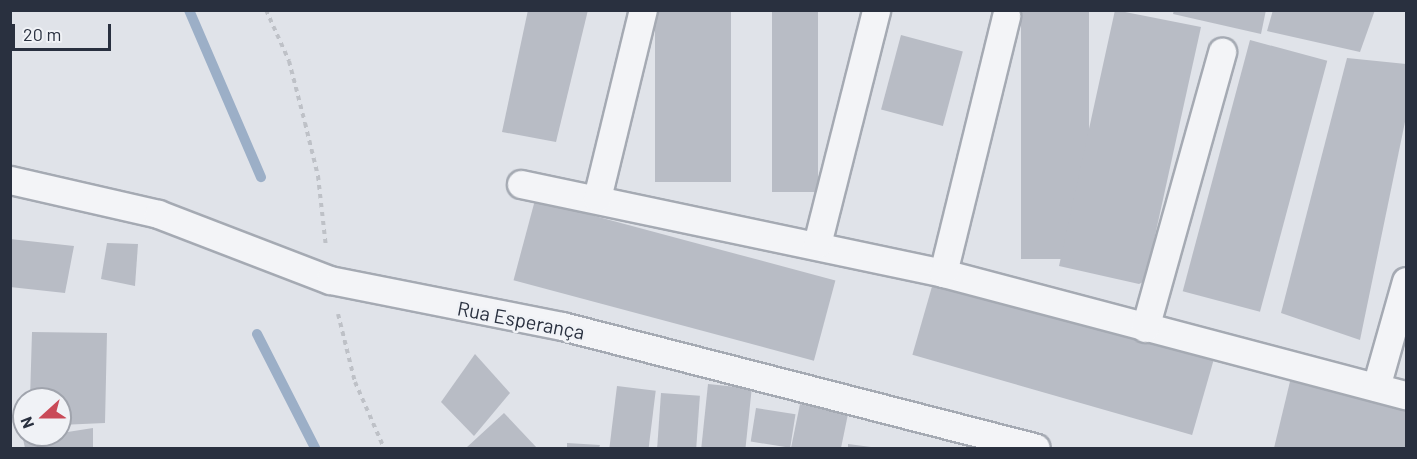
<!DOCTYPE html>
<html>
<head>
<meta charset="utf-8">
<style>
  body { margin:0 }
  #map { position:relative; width:1417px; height:459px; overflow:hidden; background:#e0e3e9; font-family:Barlow,sans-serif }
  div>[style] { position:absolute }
  .stream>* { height:10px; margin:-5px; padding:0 5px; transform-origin:5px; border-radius:5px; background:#9cafc7 }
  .building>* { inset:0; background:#b8bcc5; transform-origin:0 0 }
  .path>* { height:4px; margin-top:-2px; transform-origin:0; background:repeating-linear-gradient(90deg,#bec1c7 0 4.5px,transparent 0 9px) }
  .roads { filter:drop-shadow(2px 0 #a5aab3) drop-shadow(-2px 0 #a5aab3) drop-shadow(0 2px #a5aab3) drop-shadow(0 -2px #a5aab3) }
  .minor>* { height:27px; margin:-13.5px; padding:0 13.5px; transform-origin:13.5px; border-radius:13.5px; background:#f3f4f7 }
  span { translate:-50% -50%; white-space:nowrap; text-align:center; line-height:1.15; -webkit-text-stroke:5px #f0f2f6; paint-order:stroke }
  .street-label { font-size:20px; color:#29303f }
  .frame { position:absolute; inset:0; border:12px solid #29303f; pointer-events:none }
  .north { position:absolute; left:12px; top:387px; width:60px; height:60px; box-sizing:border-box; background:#f0f2f6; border:2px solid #a0a4ad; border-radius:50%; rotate:249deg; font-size:16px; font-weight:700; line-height:24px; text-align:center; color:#29303f }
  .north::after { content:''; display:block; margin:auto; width:21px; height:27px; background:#c94a58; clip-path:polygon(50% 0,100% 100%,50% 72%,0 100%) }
  .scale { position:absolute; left:12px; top:24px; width:99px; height:27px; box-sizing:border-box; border:3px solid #29303f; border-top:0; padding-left:8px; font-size:18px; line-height:21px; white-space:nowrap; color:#29303f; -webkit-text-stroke:4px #f0f2f6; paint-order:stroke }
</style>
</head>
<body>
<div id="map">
  <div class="stream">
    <i style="left:189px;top:10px;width:182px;rotate:66.7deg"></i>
    <i style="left:257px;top:334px;width:128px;rotate:63deg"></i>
  </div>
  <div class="building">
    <i style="clip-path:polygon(528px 10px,588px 10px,556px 142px,502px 132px)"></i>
    <i style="left:655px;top:10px;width:76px;height:172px"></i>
    <i style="left:772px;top:10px;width:46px;height:182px"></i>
    <i style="left:1021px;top:10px;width:68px;height:249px"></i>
    <i style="clip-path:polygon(1115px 10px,1201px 27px,1145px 281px,1139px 284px,1059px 266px)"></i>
    <i style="clip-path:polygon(1174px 10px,1266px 10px,1261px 34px,1173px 14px)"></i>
    <i style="clip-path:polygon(1273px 10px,1375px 10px,1360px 52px,1267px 31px)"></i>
    <i style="left:901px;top:35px;width:64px;height:77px;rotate:15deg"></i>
    <i style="left:1250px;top:40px;width:80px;height:260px;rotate:15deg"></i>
    <i style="clip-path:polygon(1347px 58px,1406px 64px,1406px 117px,1360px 340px,1281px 313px)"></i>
    <i style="left:535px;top:200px;width:311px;height:83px;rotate:15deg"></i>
    <i style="clip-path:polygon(10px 239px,74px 246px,65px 293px,10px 287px)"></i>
    <i style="clip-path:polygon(107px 243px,138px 244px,135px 286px,101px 279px)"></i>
    <i style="left:935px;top:276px;width:291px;height:82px;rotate:16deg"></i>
    <i style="clip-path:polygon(32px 332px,107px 333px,105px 423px,60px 425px,60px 399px,30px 399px)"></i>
    <i style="clip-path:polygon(475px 354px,510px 393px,474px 436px,441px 402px)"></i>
    <i style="clip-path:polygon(1293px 369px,1406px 397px,1406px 448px,1274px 448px)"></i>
    <i style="left:708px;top:384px;width:44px;height:64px;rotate:6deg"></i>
    <i style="left:617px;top:386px;width:39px;height:63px;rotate:7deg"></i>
    <i style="left:661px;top:393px;width:39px;height:55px;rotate:4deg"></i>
    <i style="clip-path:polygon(800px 404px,848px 414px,841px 448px,791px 448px)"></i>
    <i style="left:756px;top:408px;width:40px;height:34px;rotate:9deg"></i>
    <i style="clip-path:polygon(504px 413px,537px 448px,466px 448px)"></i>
    <i style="clip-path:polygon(93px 428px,93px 448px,25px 448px,23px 439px)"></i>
    <i style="clip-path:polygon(567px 443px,600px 445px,599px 448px,567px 448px)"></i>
    <i style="clip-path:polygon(848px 444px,871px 447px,871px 448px,848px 448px)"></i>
  </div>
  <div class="path">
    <i style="left:266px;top:10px;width:56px;rotate:65.7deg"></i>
    <i style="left:289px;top:61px;width:64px;rotate:75.5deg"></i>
    <i style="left:305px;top:123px;width:55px;rotate:76.2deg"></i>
    <i style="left:318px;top:176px;width:71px;rotate:83.6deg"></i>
    <i style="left:338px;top:314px;width:70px;rotate:76deg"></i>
    <i style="left:355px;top:382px;width:72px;rotate:66.3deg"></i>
  </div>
  <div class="roads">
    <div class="minor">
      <i style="left:10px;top:180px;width:152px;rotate:12.9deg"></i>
      <i style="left:158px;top:214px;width:184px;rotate:21deg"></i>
      <i style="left:330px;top:280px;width:237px;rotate:11.2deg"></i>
      <i style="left:562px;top:326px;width:489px;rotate:14.4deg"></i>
      <i style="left:521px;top:184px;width:431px;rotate:11.9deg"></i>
      <i style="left:943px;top:273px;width:479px;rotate:14.8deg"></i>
      <i style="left:597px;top:198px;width:194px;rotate:-76.3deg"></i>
      <i style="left:817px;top:244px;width:241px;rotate:-75.8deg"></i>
      <i style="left:943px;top:273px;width:265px;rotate:-76.2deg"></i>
      <i style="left:1145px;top:328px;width:287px;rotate:-74.4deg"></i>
      <i style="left:1376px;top:387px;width:110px;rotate:-74.2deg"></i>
    </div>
  </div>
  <div class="street-label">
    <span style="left:521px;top:320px;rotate:11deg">Rua Esperança</span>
  </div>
  <div class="frame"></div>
  <div class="north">N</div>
  <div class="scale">20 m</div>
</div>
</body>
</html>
